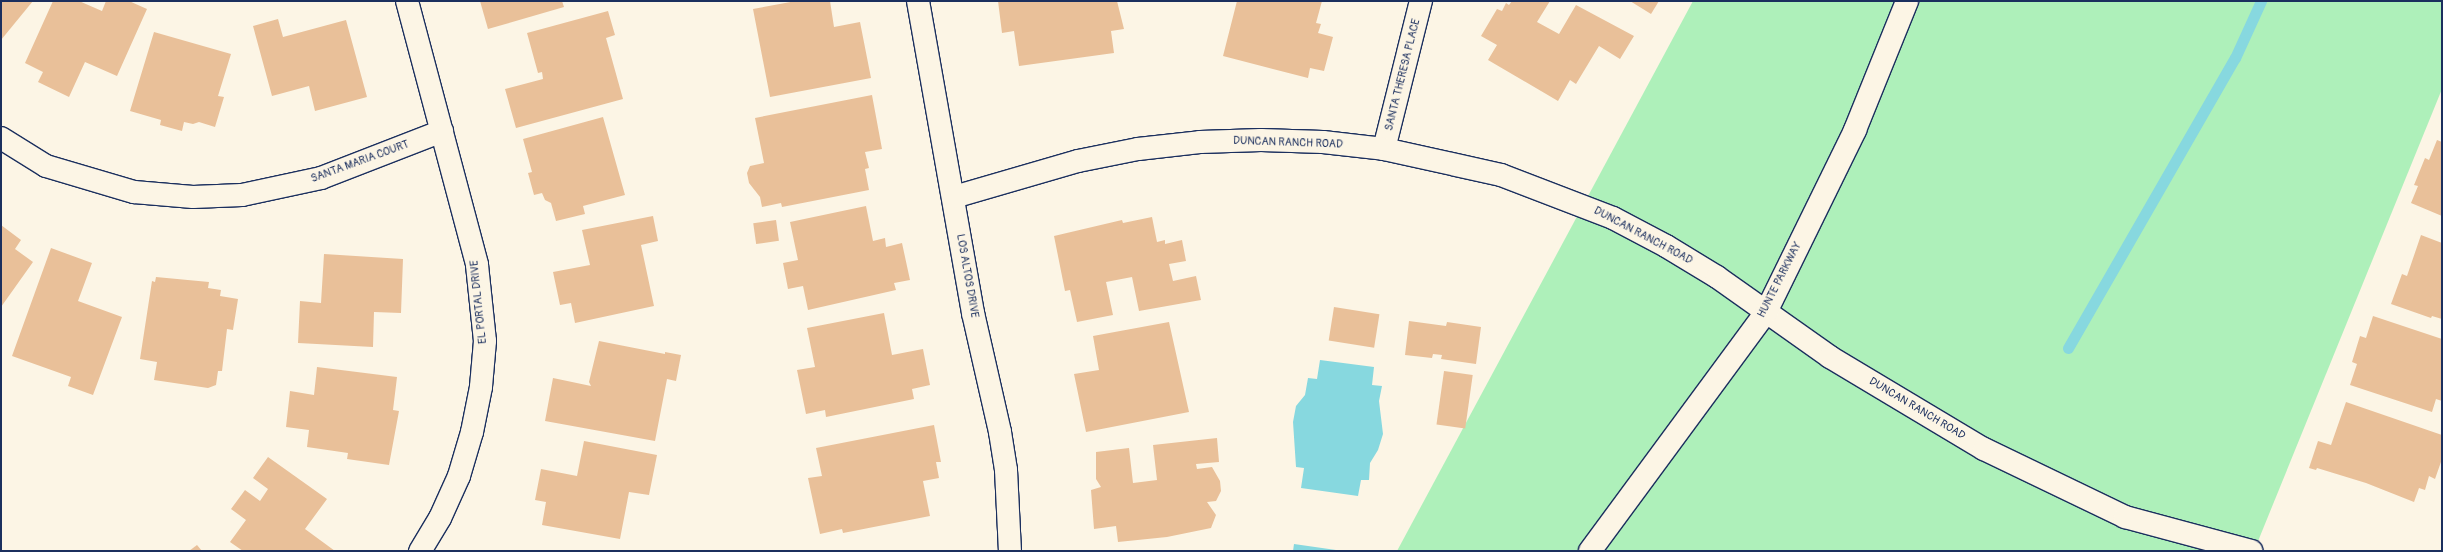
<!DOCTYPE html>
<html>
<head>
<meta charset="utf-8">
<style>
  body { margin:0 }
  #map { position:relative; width:2443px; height:552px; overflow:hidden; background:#fcf5e5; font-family:Pangolin,sans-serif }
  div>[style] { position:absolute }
  .green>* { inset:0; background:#aef0ba }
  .water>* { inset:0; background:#87d8df }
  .stream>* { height:11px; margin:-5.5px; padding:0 5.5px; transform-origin:5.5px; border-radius:5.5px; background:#87d8df }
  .building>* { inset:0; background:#e9c099; transform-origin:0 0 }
  .roads { filter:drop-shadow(1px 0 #1b2f5e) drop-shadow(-1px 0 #1b2f5e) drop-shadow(0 1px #1b2f5e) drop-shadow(0 -1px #1b2f5e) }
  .street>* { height:22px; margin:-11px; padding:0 11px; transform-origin:11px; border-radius:11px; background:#fcf5e5 }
  .secondary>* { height:22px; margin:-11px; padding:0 11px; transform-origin:11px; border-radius:11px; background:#fcf5e5 }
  span { translate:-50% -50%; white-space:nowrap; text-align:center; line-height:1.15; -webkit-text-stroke:3px #fcf5e5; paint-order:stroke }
  .street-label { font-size:11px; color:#1b2f5e }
  .frame { position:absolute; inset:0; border:2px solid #1b2f5e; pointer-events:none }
</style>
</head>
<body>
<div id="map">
  <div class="green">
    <i style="clip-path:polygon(1693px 1px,2442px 1px,2442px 89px,2254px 551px,1397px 551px)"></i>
  </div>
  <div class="water">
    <i style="clip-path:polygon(1320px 360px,1374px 367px,1372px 385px,1382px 386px,1379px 401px,1383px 434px,1378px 450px,1370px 463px,1369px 480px,1361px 480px,1358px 496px,1301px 488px,1304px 468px,1296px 467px,1293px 422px,1296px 406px,1305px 395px,1308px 378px,1317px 379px)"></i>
    <i style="clip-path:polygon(1294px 544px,1343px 551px,1293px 551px)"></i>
  </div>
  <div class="stream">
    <i style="left:2068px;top:348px;width:335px;rotate:-60.1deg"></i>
    <i style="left:2235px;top:58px;width:63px;rotate:-65.5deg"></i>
  </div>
  <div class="building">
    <i style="clip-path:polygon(1px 1px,33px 1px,1px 40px)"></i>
    <i style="clip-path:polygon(53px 1px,79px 1px,102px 11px,106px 1px,129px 1px,147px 9px,117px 76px,85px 62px,69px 97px,38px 82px,43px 72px,25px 63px)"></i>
    <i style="clip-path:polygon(480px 1px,562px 1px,564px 7px,488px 29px)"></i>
    <i style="clip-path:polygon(796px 1px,830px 1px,834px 27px,860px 22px,871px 78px,770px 97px,753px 9px)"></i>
    <i style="clip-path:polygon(998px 1px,1117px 1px,1124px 29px,1111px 31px,1114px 53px,1019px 66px,1014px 31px,1002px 33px)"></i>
    <i style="clip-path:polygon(1237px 1px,1322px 1px,1316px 23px,1321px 24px,1318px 33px,1333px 37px,1324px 71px,1310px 68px,1308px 78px,1223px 56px)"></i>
    <i style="clip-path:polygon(1512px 1px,1550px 1px,1537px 22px,1559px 34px,1576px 5px,1634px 36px,1620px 59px,1599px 46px,1576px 84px,1570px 80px,1558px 101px,1488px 60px,1497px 45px,1481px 36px,1497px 9px,1502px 11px,1506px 3px,1509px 5px)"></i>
    <i style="clip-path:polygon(1630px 1px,1659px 1px,1651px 14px)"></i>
    <i style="clip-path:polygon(608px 11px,615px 35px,606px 38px,623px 99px,516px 128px,505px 89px,543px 79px,542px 72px,538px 73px,527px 33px)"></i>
    <i style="clip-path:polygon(278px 19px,283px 37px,346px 20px,367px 97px,315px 111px,309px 86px,272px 96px,253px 26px)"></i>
    <i style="clip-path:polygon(154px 32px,231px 54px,218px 96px,224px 97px,215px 127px,199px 122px,193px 124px,184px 122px,182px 131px,160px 125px,161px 120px,130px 111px)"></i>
    <i style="clip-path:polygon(872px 95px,882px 149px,865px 152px,869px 168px,865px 169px,869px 190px,782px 207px,781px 203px,762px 207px,760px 197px,749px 183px,747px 173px,750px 166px,764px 163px,755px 118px)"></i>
    <i style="clip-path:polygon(603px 117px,625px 195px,583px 206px,585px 214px,556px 221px,551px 203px,545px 200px,542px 193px,534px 195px,528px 173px,532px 172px,523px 139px)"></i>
    <i style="clip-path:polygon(2437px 140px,2442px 142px,2442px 216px,2411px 203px,2418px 186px,2414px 185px,2425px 158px,2429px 160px)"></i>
    <i style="clip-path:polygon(866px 206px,873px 241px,885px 238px,886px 247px,902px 243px,910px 280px,894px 283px,896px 290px,808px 310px,803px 286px,788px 289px,783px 263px,798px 260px,790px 222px)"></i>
    <i style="clip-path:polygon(653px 216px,658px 241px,641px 245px,654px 306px,575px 323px,571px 303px,560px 305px,553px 272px,590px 265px,582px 230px)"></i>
    <i style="clip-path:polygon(1152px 217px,1157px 242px,1165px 240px,1165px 244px,1182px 240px,1186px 261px,1169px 264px,1173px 281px,1196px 276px,1201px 300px,1139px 311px,1132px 277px,1106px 282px,1113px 315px,1077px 322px,1070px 290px,1065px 291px,1054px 236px,1122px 220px,1123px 223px)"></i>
    <i style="left:776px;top:220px;width:21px;height:23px;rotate:82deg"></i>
    <i style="clip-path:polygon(1px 225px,21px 240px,15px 249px,33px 262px,1px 307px)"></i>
    <i style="clip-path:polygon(2421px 235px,2442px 243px,2442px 319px,2432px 316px,2431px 318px,2391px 304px,2402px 274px,2407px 276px)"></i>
    <i style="clip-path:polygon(51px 248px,92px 263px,78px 301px,122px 317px,93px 395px,68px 386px,71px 377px,12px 356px)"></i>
    <i style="clip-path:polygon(324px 254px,403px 259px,401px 313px,374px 312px,373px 347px,298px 343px,300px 301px,321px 303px)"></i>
    <i style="clip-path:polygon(156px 277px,209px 282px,208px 288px,221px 290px,220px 296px,238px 299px,233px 330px,227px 329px,222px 371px,218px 371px,216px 385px,208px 388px,154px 380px,157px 362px,140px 359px,152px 281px,155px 282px)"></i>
    <i style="left:1334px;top:307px;width:46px;height:34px;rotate:9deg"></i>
    <i style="clip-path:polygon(884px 313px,892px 355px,923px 349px,930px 385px,912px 389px,914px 399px,826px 417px,825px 410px,806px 414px,797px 370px,815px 367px,807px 328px)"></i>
    <i style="clip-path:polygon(2373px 316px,2442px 339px,2442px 401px,2436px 399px,2432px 412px,2350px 385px,2357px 364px,2352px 362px,2360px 336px,2366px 338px)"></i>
    <i style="clip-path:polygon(1409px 321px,1446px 326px,1447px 322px,1481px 327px,1476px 364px,1441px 359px,1442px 355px,1433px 354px,1432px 358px,1405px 355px)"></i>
    <i style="clip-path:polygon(1169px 322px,1189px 412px,1086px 432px,1074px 374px,1099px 370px,1093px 336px)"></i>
    <i style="clip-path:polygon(599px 341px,665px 354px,665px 352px,681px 355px,676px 381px,667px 379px,655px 441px,545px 421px,553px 378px,591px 386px,589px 382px)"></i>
    <i style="clip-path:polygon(317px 367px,397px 377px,393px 410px,399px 411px,389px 465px,347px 459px,348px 453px,307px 447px,309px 430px,286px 427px,290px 391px,314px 395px)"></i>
    <i style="left:1444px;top:371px;width:29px;height:54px;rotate:8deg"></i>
    <i style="clip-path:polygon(2346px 402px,2442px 435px,2442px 459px,2435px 479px,2429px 476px,2425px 490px,2419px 488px,2414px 502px,2366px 483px,2317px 468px,2316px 470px,2309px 468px,2318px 441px,2331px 445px)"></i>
    <i style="clip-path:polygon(934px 425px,941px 462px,936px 462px,939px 478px,923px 481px,930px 516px,843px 533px,842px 529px,820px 534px,808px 478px,822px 476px,816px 448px)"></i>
    <i style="clip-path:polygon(1217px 438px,1219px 462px,1196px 464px,1197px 469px,1212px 467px,1220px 481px,1221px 491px,1216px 501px,1207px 502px,1216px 515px,1211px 528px,1167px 537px,1118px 542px,1116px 526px,1094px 529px,1091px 490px,1101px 487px,1096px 479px,1096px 452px,1129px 448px,1133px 483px,1157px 480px,1153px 445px)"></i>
    <i style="clip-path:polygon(584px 441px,657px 455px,649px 495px,629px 492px,620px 539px,542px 525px,546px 502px,535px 500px,541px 469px,577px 476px)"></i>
    <i style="clip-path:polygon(268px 457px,327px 499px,305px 529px,335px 551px,243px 551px,230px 542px,246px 520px,231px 509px,245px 490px,260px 501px,268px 489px,253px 478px)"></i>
    <i style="clip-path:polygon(197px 545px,202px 551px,189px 551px)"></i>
  </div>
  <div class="roads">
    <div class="street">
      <i style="left:407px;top:1px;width:273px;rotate:75.1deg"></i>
      <i style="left:477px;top:265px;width:76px;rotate:84deg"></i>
      <i style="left:485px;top:341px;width:46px;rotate:95deg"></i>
      <i style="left:481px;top:387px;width:46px;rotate:101.3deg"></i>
      <i style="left:472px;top:432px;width:46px;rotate:106.5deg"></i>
      <i style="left:459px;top:476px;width:46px;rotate:114.3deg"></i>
      <i style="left:440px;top:518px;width:39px;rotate:121deg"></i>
      <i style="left:918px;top:1px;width:317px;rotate:80deg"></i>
      <i style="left:973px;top:313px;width:122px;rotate:77.2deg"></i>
      <i style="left:1000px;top:432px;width:38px;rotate:81deg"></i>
      <i style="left:1006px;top:470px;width:81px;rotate:87.2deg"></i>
      <i style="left:1px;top:138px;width:53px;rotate:31.9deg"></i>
      <i style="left:46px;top:166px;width:92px;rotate:16.5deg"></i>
      <i style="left:134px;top:192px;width:59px;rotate:4.8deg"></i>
      <i style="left:193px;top:197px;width:49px;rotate:-2.3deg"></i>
      <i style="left:242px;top:195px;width:81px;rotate:-12.1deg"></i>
      <i style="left:321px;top:178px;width:130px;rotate:-21.2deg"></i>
      <i style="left:1384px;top:149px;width:153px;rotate:-76deg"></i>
    </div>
    <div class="secondary">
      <i style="left:954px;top:197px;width:129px;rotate:-16.2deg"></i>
      <i style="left:1078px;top:161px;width:61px;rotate:-11.3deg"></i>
      <i style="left:1138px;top:149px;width:62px;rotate:-6.4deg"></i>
      <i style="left:1200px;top:142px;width:61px;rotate:-1.9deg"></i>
      <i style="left:1261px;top:140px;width:62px;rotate:1.8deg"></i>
      <i style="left:1323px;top:142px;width:61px;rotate:6.5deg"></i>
      <i style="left:1384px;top:149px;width:120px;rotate:12.5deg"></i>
      <i style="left:1501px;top:175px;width:120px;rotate:21deg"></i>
      <i style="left:1613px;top:218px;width:60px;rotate:27.8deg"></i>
      <i style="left:1666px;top:246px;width:60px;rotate:31.3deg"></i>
      <i style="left:1717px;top:277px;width:138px;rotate:35.3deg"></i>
      <i style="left:1830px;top:357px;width:179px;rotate:30.9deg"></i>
      <i style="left:1984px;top:449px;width:157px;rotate:25.7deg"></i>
      <i style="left:2125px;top:517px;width:131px;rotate:15.1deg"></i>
      <i style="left:1590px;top:551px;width:297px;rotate:-53.6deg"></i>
      <i style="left:1766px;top:312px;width:203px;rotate:-63.9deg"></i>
      <i style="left:1855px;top:130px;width:139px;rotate:-68deg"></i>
    </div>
  </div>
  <div class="street-label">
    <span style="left:1403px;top:75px;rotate:-76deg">SANTA THERESA PLACE</span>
    <span style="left:1288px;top:143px;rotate:2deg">DUNCAN RANCH ROAD</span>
    <span style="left:360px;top:162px;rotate:-20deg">SANTA MARIA COURT</span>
    <span style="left:1643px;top:236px;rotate:28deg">DUNCAN RANCH ROAD</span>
    <span style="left:967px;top:276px;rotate:80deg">LOS ALTOS DRIVE</span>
    <span style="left:1780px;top:280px;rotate:-63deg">HUNTE PARKWAY</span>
    <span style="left:479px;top:302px;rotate:-96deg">EL PORTAL DRIVE</span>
    <span style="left:1917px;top:409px;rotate:31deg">DUNCAN RANCH ROAD</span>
  </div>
  <div class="frame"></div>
</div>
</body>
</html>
